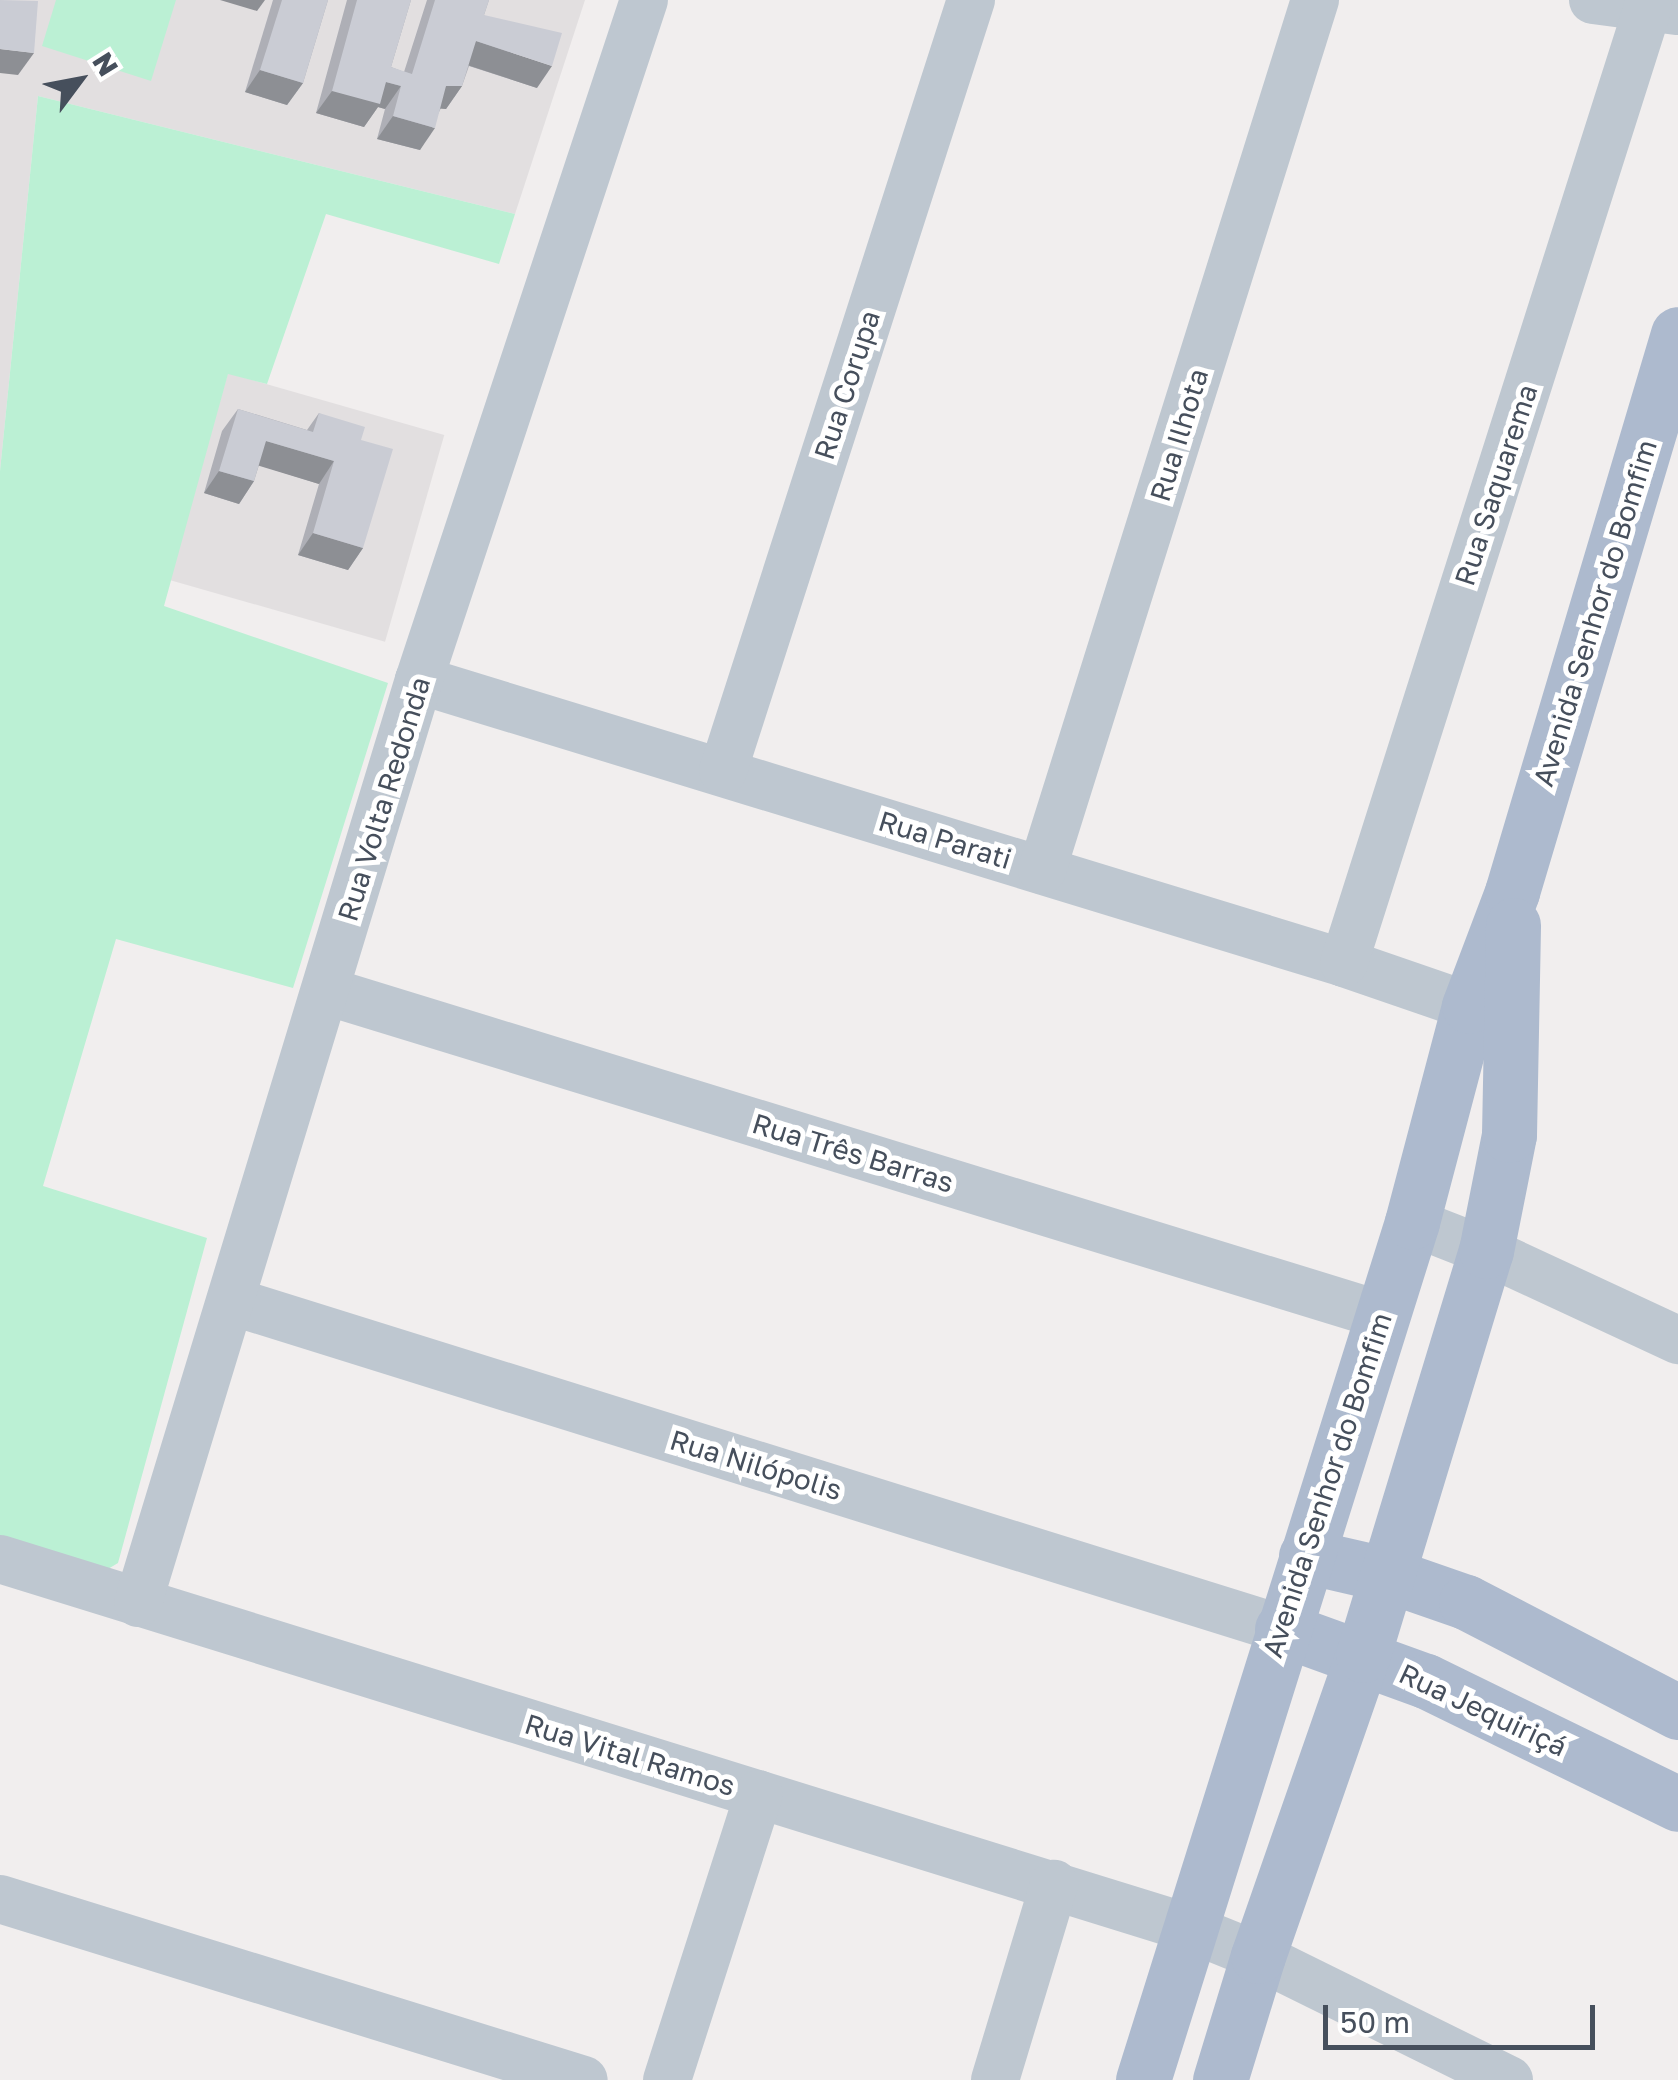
<!DOCTYPE html>
<html>
<head>
<meta charset="utf-8">
<style>
  body { margin:0 }
  #map { position:relative; width:1678px; height:2080px; overflow:hidden; background:#f1eeee; font-family:"Golos Text",sans-serif }
  div>[style] { position:absolute }
  .education>* { inset:0; background:#e2dfe0; transform-origin:0 0 }
  .green>* { inset:0; background:#bbf0d4 }
  .minor>* { height:48px; margin:-24px; padding:0 24px; transform-origin:24px; border-radius:24px; background:#bec7d0 }
  .major>* { height:55px; margin:-27.5px; padding:0 27.5px; transform-origin:27.5px; border-radius:27.5px; background:#adbace }
  .wall>* { inset:0; background:#aeafb6 }
  .shaded-wall>* { inset:0; background:#8d8f94 }
  .building>* { inset:0; background:#caccd4 }
  span { translate:-50% -50%; white-space:nowrap; text-align:center; line-height:1.15; -webkit-text-stroke:10px #fff; paint-order:stroke }
  .street-label { font-size:28px; color:#464f5c }
  .north { position:absolute; left:30px; top:30px; width:100px; height:100px; -webkit-text-stroke:8px #fff; paint-order:stroke; rotate:58deg; font-size:28px; font-weight:700; line-height:40px; text-align:center; color:#464f5c }
  .north::after { content:''; display:block; margin:auto; width:35px; height:45px; background:#464f5c; clip-path:polygon(50% 0,100% 100%,50% 72%,0 100%) }
  .scale { position:absolute; left:1323px; top:2005px; width:272px; height:45px; box-sizing:border-box; border:5px solid #464f5c; border-top:0; padding-left:12px; font-size:30px; line-height:35px; white-space:nowrap; color:#464f5c; -webkit-text-stroke:8px #fff; paint-order:stroke }
</style>
</head>
<body>
<div id="map">
  <div class="education">
    <i style="clip-path:polygon(0 0,585px 0,515px 214px,38px 96px,0 471px)"></i>
    <i style="left:228px;top:373px;width:225px;height:215px;rotate:16deg"></i>
  </div>
  <div class="green">
    <i style="clip-path:polygon(56px 0,176px 0,151px 81px,42px 46px)"></i>
    <i style="clip-path:polygon(38px 96px,515px 214px,499px 264px,326px 214px,267px 384px,228px 374px,164px 606px,388px 683px,293px 988px,116px 939px,43px 1186px,207px 1238px,118px 1563px,103px 1572px,0 1539px,0 471px)"></i>
  </div>
  <div class="minor">
    <i style="left:1593px;top:0;width:86px;rotate:7.4deg"></i>
    <i style="left:419px;top:680px;width:967px;rotate:17.01deg"></i>
    <i style="left:1344px;top:963px;width:132px;rotate:19deg"></i>
    <i style="left:723px;top:771px;width:810px;rotate:-72.17deg"></i>
    <i style="left:1042px;top:870px;width:912px;rotate:-72.58deg"></i>
    <i style="left:1344px;top:963px;width:1003px;rotate:-72.36deg"></i>
    <i style="left:326px;top:991px;width:1104px;rotate:17.07deg"></i>
    <i style="left:1412px;top:1222px;width:79px;rotate:21.4deg"></i>
    <i style="left:1486px;top:1251px;width:212px;rotate:24.9deg"></i>
    <i style="left:231px;top:1301px;width:1101px;rotate:17.33deg"></i>
    <i style="left:0;top:1559px;width:1245px;rotate:17.24deg"></i>
    <i style="left:1189px;top:1928px;width:74px;rotate:22.1deg"></i>
    <i style="left:1258px;top:1956px;width:280px;rotate:26.3deg"></i>
    <i style="left:138px;top:1603px;width:965px;rotate:-73.07deg"></i>
    <i style="left:419px;top:680px;width:716px;rotate:-71.69deg"></i>
    <i style="left:0;top:1899px;width:611px;rotate:17.22deg"></i>
    <i style="left:667px;top:2080px;width:300px;rotate:-72.2deg"></i>
    <i style="left:995px;top:2080px;width:205px;rotate:-73.2deg"></i>
  </div>
  <div class="major">
    <i style="left:1306px;top:1556px;width:84px;rotate:13deg"></i>
    <i style="left:1388px;top:1575px;width:83px;rotate:19.1deg"></i>
    <i style="left:1466px;top:1602px;width:239px;rotate:27.4deg"></i>
    <i style="left:1282px;top:1629px;width:153px;rotate:19.9deg"></i>
    <i style="left:1426px;top:1681px;width:280px;rotate:26deg"></i>
    <i style="left:1143px;top:2080px;width:899px;rotate:-72.59deg"></i>
    <i style="left:1412px;top:1222px;width:223px;rotate:-75.2deg"></i>
    <i style="left:1469px;top:1006px;width:122px;rotate:-69.3deg"></i>
    <i style="left:1512px;top:892px;width:582px;rotate:-73.43deg"></i>
    <i style="left:1220px;top:2080px;width:130px;rotate:-73deg"></i>
    <i style="left:1258px;top:1956px;width:319px;rotate:-70.8deg"></i>
    <i style="left:1363px;top:1655px;width:422px;rotate:-73.1deg"></i>
    <i style="left:1486px;top:1251px;width:118px;rotate:-78.8deg"></i>
    <i style="left:1509px;top:1135px;width:210px;rotate:-88.9deg"></i>
  </div>
  <div class="wall">
    <i style="clip-path:polygon(273px 0,328px 0,303px 83px,287px 105px,245px 92px)"></i>
    <i style="clip-path:polygon(347px 0,411px 0,391px 67px,404px 72px,427px 0,489px 0,484px 15px,537px 88px,469px 66px,462px 86px,446px 109px,441px 108px,420px 150px,377px 139px,385px 109px,378px 107px,364px 127px,316px 113px)"></i>
    <i style="clip-path:polygon(238px 409px,307px 430px,319px 413px,361px 440px,363px 548px,348px 570px,298px 555px,319px 484px,259px 465px,254px 481px,239px 504px,204px 493px,222px 431px)"></i>
  </div>
  <div class="shaded-wall">
    <i style="clip-path:polygon(220px 0,265px 0,257px 11px)"></i>
    <i style="clip-path:polygon(476px 41px,552px 66px,537px 88px,461px 63px)"></i>
    <i style="clip-path:polygon(0 49px,34px 53px,18px 75px,0 73px)"></i>
    <i style="clip-path:polygon(260px 70px,303px 83px,287px 105px,245px 92px)"></i>
    <i style="clip-path:polygon(386px 82px,401px 86px,385px 109px,378px 107px,364px 127px,316px 113px,332px 91px)"></i>
    <i style="clip-path:polygon(446px 86px,462px 86px,446px 109px,431px 108px)"></i>
    <i style="clip-path:polygon(393px 116px,435px 128px,420px 150px,377px 139px)"></i>
    <i style="clip-path:polygon(266px 441px,334px 461px,319px 484px,250px 463px)"></i>
    <i style="clip-path:polygon(219px 471px,254px 481px,239px 504px,204px 493px)"></i>
    <i style="clip-path:polygon(313px 533px,363px 548px,348px 570px,298px 555px)"></i>
  </div>
  <div class="building">
    <i style="clip-path:polygon(0 0,38px 1px,34px 53px,0 49px)"></i>
    <i style="clip-path:polygon(282px 0,328px 0,303px 83px,260px 70px)"></i>
    <i style="clip-path:polygon(357px 0,411px 0,391px 67px,412px 74px,435px 0,489px 0,484px 15px,562px 33px,552px 66px,476px 41px,462px 86px,446px 86px,435px 128px,393px 116px,401px 86px,386px 82px,380px 104px,332px 91px)"></i>
    <i style="clip-path:polygon(238px 409px,313px 432px,319px 413px,365px 427px,361px 440px,393px 449px,363px 548px,313px 533px,334px 461px,266px 441px,254px 481px,219px 471px)"></i>
  </div>
  <div class="street-label">
    <span style="left:847px;top:385px;rotate:-72deg">Rua Corupa</span>
    <span style="left:1179px;top:435px;rotate:-73deg">Rua Ilhota</span>
    <span style="left:1496px;top:485px;rotate:-72deg">Rua Saquarema</span>
    <span style="left:1595px;top:613px;rotate:-73deg">Avenida Senhor do Bomfim</span>
    <span style="left:384px;top:799px;rotate:-73deg">Rua Volta Redonda</span>
    <span style="left:945px;top:840px;rotate:17deg">Rua Parati</span>
    <span style="left:853px;top:1153px;rotate:17deg">Rua Três Barras</span>
    <span style="left:756px;top:1465px;rotate:17deg">Rua Nilópolis</span>
    <span style="left:1327px;top:1485px;rotate:-72deg">Avenida Senhor do Bomfim</span>
    <span style="left:1483px;top:1710px;rotate:25deg">Rua Jequiriçá</span>
    <span style="left:630px;top:1755px;rotate:17deg">Rua Vital Ramos</span>
  </div>
  <div class="north">N</div>
  <div class="scale">50 m</div>
</div>
</body>
</html>
